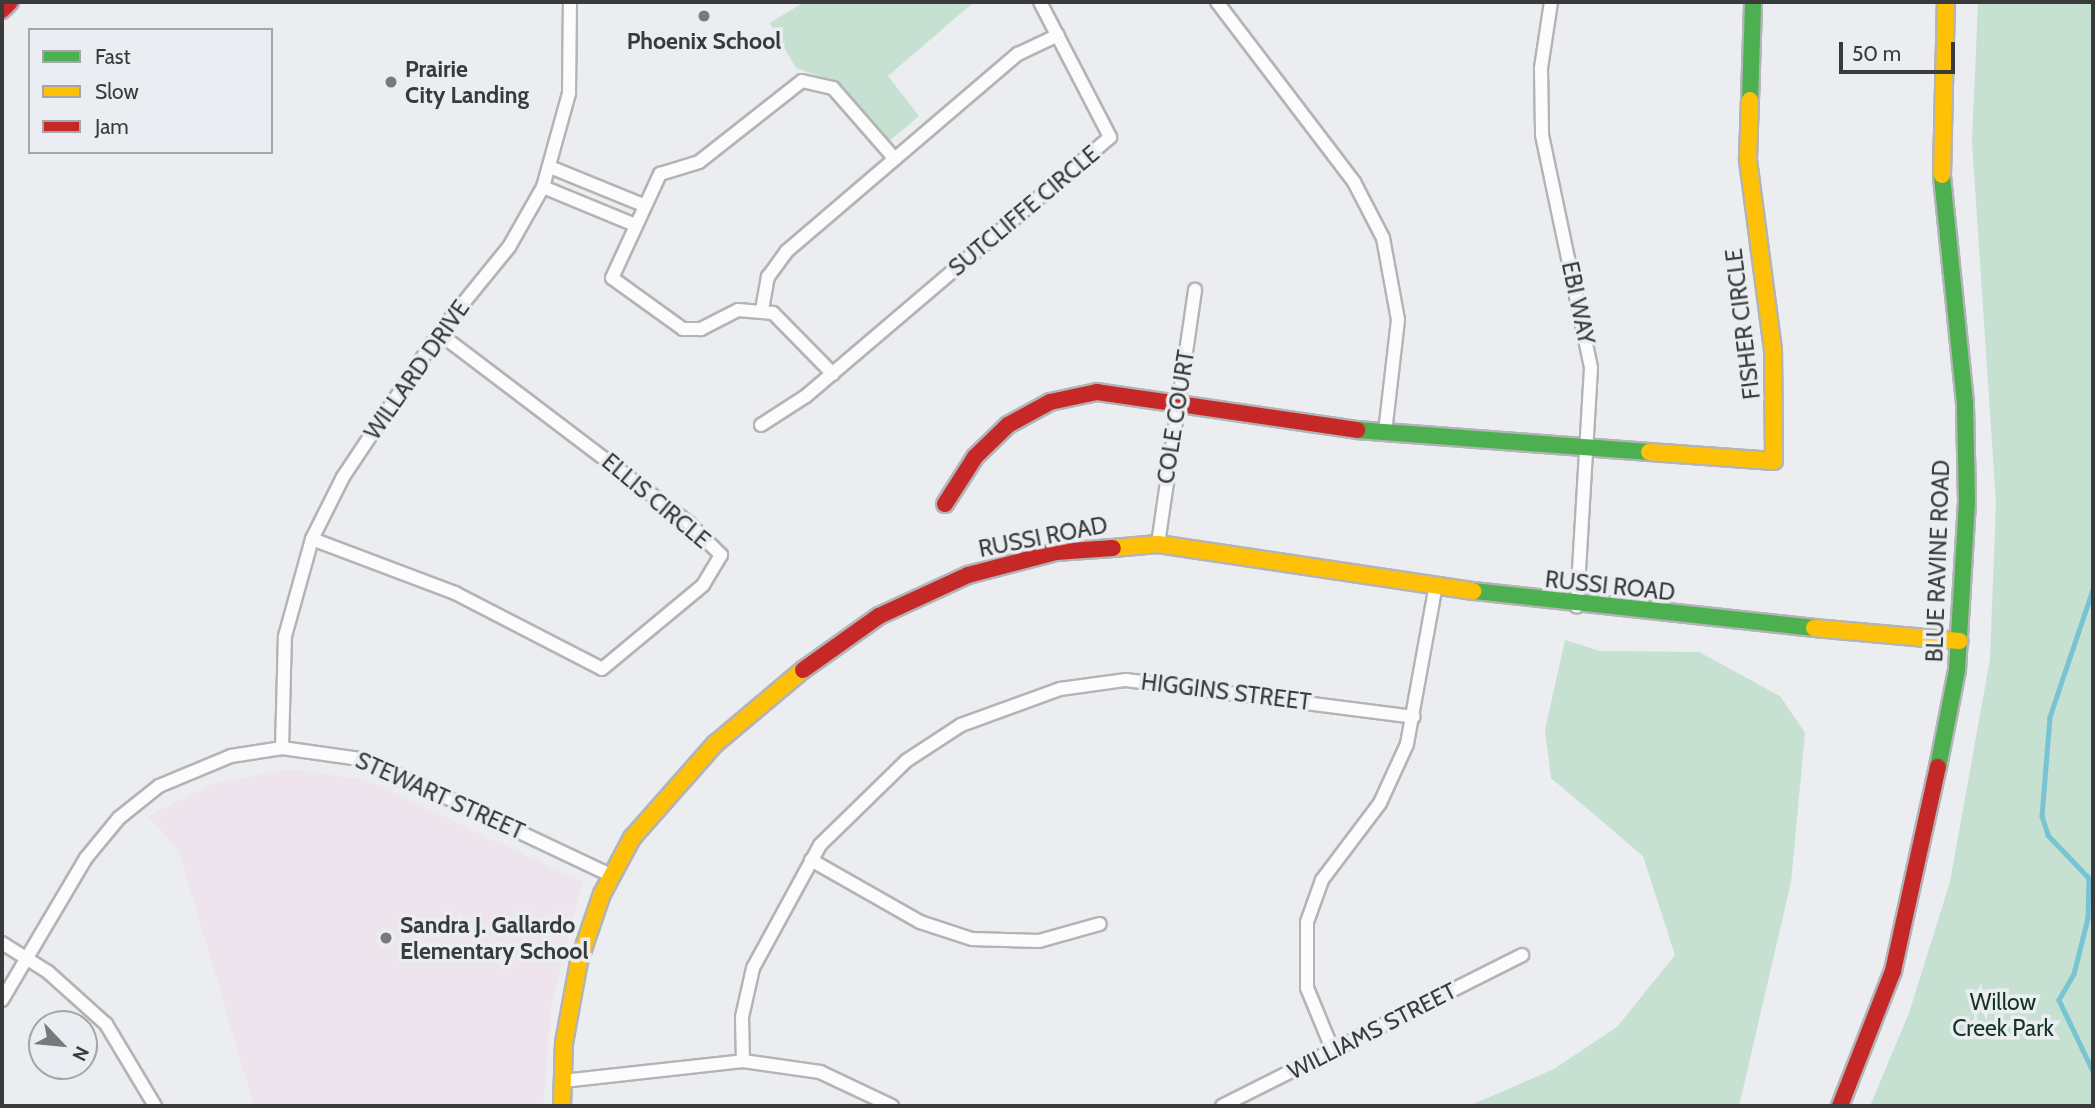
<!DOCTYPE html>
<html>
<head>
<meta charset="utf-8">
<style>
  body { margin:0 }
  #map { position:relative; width:2095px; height:1108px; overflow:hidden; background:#ebedf0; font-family:Cabin,sans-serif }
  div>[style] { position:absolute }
  .education>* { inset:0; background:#eee4ed }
  .green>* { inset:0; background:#c6e0d1 }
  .stream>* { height:4.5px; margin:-2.25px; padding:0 2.25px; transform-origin:2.25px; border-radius:2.25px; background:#78c4d3 }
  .roads { filter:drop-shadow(2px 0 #b3b4b6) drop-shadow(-2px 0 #b3b4b6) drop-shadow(0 2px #b3b4b6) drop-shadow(0 -2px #b3b4b6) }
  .street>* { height:12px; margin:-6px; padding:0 6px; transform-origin:6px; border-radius:6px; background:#fcfcfd }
  .fast>* { height:16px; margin:-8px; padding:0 8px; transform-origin:8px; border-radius:8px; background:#4caf50 }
  .slow>* { height:16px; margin:-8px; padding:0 8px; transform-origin:8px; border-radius:8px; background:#ffc107 }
  .jam>* { height:16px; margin:-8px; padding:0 8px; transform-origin:8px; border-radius:8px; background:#c62828 }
  .dots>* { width:19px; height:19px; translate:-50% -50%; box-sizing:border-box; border:4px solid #eaedf1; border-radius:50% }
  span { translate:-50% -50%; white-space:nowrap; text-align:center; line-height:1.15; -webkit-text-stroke:7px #eaedf1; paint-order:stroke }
  .poi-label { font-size:23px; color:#393a3c; font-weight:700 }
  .left { translate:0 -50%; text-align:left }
  .street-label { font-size:23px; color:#393a3c }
  .park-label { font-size:23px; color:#133522 }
  .frame { position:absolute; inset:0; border:4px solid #393a3c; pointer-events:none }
  .legend { position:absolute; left:28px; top:28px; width:245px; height:126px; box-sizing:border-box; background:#eaedf1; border:2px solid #a3a5a9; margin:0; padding:9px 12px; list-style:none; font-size:21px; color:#393a3c }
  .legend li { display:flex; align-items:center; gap:14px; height:35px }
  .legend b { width:35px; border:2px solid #a3a5a9 }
  .north { position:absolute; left:28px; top:1010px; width:70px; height:70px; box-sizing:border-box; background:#eaedf1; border:2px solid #a3a5a9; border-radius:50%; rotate:116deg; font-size:19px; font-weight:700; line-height:28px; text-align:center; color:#393a3c }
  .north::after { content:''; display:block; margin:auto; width:24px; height:32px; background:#77797b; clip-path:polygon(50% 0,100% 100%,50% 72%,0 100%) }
  .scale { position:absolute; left:1839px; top:42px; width:116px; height:32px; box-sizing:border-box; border:4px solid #393a3c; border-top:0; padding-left:9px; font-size:21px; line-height:24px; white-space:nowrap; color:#393a3c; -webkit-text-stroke:5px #eaedf1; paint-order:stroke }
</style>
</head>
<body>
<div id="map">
  <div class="education">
    <i style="clip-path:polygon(288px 769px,367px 780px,582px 882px,551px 1005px,543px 1106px,254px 1106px,179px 851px,148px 816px,209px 785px)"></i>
  </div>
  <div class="green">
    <i style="clip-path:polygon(804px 2px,974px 2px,888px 76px,919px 116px,887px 143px,829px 80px,796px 68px,770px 23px)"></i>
    <i style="clip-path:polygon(1978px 2px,2093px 2px,2093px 1106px,1870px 1106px,1909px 1013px,1950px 882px,1990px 659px,1996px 503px,1972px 142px)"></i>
    <i style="clip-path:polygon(1565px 640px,1600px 651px,1699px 652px,1780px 696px,1805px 733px,1791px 882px,1739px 1106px,1469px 1106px,1554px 1069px,1617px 1027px,1675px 955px,1643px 856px,1551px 778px,1545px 730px)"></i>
  </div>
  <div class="stream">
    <i style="left:2093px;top:590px;width:134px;rotate:108.7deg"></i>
    <i style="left:2050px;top:717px;width:99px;rotate:94.6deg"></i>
    <i style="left:2042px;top:816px;width:20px;rotate:72deg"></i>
    <i style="left:2048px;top:835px;width:59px;rotate:46.4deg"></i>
    <i style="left:2089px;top:878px;width:40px;rotate:91.4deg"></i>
    <i style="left:2088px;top:918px;width:58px;rotate:104deg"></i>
    <i style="left:2074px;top:974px;width:30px;rotate:120deg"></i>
    <i style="left:2059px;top:1000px;width:79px;rotate:64.4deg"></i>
  </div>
  <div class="roads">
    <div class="street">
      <i style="left:1217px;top:2px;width:226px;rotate:52.7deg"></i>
      <i style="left:1354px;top:182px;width:63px;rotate:62.6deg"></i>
      <i style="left:1383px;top:238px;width:83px;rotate:79.6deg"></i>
      <i style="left:1398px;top:320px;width:113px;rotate:96.6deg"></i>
      <i style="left:1551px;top:2px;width:67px;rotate:98.6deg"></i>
      <i style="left:1541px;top:68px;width:67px;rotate:89.1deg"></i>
      <i style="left:1542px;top:135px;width:238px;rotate:78.1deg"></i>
      <i style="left:1591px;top:368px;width:239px;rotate:93.4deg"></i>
      <i style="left:550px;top:167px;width:100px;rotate:22.2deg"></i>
      <i style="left:543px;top:187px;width:100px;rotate:22.4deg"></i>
      <i style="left:762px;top:310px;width:34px;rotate:-80deg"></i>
      <i style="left:768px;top:277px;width:32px;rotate:-54deg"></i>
      <i style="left:787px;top:251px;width:304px;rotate:-40.5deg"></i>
      <i style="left:1018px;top:54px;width:44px;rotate:-25.4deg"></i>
      <i style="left:833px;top:374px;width:86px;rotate:-134.5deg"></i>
      <i style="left:773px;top:313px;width:35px;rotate:-175deg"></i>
      <i style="left:738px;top:310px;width:42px;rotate:152.8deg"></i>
      <i style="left:701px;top:329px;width:18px;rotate:180deg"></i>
      <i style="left:683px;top:329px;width:87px;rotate:-144.3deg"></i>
      <i style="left:612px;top:278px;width:115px;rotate:-65.2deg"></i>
      <i style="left:660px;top:174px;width:41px;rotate:-17.1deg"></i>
      <i style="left:699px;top:162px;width:131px;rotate:-38.2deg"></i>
      <i style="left:802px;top:81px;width:32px;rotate:13deg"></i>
      <i style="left:833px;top:88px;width:93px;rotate:48.9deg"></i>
      <i style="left:761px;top:425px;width:54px;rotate:-32.8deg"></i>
      <i style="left:806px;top:396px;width:399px;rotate:-40.4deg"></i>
      <i style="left:1110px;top:137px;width:152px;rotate:-117.4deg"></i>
      <i style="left:312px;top:539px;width:153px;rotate:20.7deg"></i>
      <i style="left:455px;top:593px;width:165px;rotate:27.3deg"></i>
      <i style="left:602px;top:669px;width:131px;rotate:-39.7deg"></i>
      <i style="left:703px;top:585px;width:35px;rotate:-59deg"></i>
      <i style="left:721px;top:555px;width:45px;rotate:-135deg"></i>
      <i style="left:689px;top:523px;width:314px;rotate:-142.8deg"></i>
      <i style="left:1158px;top:544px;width:257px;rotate:-81.7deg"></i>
      <i style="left:282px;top:748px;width:112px;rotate:-88.5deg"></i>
      <i style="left:285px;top:636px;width:101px;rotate:-74.4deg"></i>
      <i style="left:312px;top:539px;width:69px;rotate:-63.4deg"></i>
      <i style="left:343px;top:477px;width:173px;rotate:-56.3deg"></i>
      <i style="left:439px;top:333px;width:111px;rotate:-50.9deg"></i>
      <i style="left:509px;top:247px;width:69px;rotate:-60.5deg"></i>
      <i style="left:543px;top:187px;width:98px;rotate:-74.5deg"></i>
      <i style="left:569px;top:93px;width:91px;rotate:-89.4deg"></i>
      <i style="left:811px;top:860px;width:125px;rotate:29.6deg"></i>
      <i style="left:920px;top:922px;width:55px;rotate:18.1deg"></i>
      <i style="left:972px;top:939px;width:67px;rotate:1.7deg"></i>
      <i style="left:1039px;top:941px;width:63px;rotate:-15.6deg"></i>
      <i style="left:2px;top:943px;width:54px;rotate:32.2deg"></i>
      <i style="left:48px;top:972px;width:78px;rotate:41.9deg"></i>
      <i style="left:106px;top:1024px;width:96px;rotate:59.1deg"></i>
      <i style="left:2px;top:1000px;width:165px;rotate:-59.4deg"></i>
      <i style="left:86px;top:858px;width:52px;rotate:-50.5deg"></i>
      <i style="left:119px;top:818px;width:51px;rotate:-38.7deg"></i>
      <i style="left:159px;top:786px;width:78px;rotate:-22.6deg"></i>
      <i style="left:231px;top:756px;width:52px;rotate:-8.9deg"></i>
      <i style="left:282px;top:748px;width:86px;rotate:8deg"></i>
      <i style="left:367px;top:760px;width:269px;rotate:25.3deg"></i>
      <i style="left:1333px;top:1051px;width:68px;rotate:-112.4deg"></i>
      <i style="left:1307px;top:988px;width:66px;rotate:-90deg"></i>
      <i style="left:1307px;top:922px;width:45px;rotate:-70.3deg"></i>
      <i style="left:1322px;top:880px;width:96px;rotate:-53deg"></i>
      <i style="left:1380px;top:803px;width:65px;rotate:-65.4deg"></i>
      <i style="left:1407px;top:744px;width:162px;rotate:-79.7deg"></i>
      <i style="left:743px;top:1061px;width:44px;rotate:-91.3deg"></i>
      <i style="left:742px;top:1017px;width:50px;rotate:-77.3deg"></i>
      <i style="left:753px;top:968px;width:140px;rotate:-61.4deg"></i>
      <i style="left:820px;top:845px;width:120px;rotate:-44.3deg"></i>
      <i style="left:906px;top:761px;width:66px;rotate:-33.2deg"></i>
      <i style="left:961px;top:725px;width:105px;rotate:-20deg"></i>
      <i style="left:1060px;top:689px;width:67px;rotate:-7.8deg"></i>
      <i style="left:1126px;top:680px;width:290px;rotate:7.3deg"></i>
      <i style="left:563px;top:1081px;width:181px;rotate:-6.3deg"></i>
      <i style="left:743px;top:1061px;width:78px;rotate:8.1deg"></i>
      <i style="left:820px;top:1072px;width:80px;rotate:25.3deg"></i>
      <i style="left:1222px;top:1106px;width:336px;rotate:-26.7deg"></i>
    </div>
    <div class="fast">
      <i style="left:1750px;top:100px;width:98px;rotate:-88.2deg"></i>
      <i style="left:1357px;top:430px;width:293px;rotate:4.3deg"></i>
      <i style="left:1474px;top:591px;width:342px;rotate:6.2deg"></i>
      <i style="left:1938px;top:767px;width:99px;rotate:-78.9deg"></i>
      <i style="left:1957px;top:670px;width:169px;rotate:-86.6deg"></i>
      <i style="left:1967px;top:501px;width:98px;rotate:-91.2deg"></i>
      <i style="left:1965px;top:403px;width:229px;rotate:-95.8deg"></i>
    </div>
    <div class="slow">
      <i style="left:1942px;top:175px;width:173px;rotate:-88.7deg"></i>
      <i style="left:1649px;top:452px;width:125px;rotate:4.1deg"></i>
      <i style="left:1774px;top:461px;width:111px;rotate:-90.5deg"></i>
      <i style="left:1773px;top:350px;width:193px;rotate:-97.5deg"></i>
      <i style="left:1748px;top:159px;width:59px;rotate:-88.1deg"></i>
      <i style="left:1113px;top:548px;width:45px;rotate:-5.1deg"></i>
      <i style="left:1158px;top:544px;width:319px;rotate:8.5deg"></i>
      <i style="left:1814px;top:628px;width:146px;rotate:5.1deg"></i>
      <i style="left:562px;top:1106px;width:63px;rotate:-88.2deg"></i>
      <i style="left:564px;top:1043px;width:83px;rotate:-79.6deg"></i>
      <i style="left:579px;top:961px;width:71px;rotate:-71.1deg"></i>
      <i style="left:602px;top:894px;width:64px;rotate:-61.8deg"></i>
      <i style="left:632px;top:838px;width:125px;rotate:-48.6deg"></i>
      <i style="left:715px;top:744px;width:115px;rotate:-40.1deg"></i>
    </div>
    <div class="jam">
      <i style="left:2px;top:10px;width:11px;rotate:-45deg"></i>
      <i style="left:945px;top:504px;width:56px;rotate:-57.4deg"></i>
      <i style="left:975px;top:457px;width:46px;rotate:-44.1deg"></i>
      <i style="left:1008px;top:425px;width:48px;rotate:-28.7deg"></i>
      <i style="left:1050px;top:402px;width:48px;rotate:-12deg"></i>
      <i style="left:1097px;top:392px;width:263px;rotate:8.3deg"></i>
      <i style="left:803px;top:670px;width:93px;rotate:-35.4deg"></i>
      <i style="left:879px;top:616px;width:98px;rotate:-24.7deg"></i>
      <i style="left:968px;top:575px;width:91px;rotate:-14.6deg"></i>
      <i style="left:1056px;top:552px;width:57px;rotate:-4deg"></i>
      <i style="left:1840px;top:1106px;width:145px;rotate:-68.6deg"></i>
      <i style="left:1893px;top:971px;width:209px;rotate:-77.6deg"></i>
    </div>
  </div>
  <div class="dots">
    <i style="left:704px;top:16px;background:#77797b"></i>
    <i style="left:391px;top:82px;background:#77797b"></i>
    <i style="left:386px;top:938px;background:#77797b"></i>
  </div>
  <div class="poi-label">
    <span style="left:704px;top:41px">Phoenix School</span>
    <span class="left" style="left:405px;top:82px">Prairie<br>City Landing</span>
    <span class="left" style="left:400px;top:938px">Sandra J. Gallardo<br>Elementary School</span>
  </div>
  <div class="street-label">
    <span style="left:1024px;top:211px;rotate:-40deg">SUTCLIFFE CIRCLE</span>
    <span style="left:1578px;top:303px;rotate:78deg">EBI WAY</span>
    <span style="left:1743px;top:324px;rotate:-97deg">FISHER CIRCLE</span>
    <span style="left:417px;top:370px;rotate:-55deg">WILLARD DRIVE</span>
    <span style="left:1176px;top:417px;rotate:-81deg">COLE COURT</span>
    <span style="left:656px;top:501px;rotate:40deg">ELLIS CIRCLE</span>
    <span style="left:1043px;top:537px;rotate:-11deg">RUSSI ROAD</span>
    <span style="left:1938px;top:561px;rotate:-88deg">BLUE RAVINE ROAD</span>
    <span style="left:1610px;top:586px;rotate:6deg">RUSSI ROAD</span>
    <span style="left:1226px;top:692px;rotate:7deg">HIGGINS STREET</span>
    <span style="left:440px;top:796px;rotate:24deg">STEWART STREET</span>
    <span style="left:1372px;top:1031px;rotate:-27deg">WILLIAMS STREET</span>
  </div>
  <div class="park-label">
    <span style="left:2003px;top:1015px">Willow<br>Creek Park</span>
  </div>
  <div class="frame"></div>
  <ul class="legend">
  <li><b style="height:9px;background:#4caf50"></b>Fast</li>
  <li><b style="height:9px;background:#ffc107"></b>Slow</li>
  <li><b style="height:9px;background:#c62828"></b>Jam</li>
  </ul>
  <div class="north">N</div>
  <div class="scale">50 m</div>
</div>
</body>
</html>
